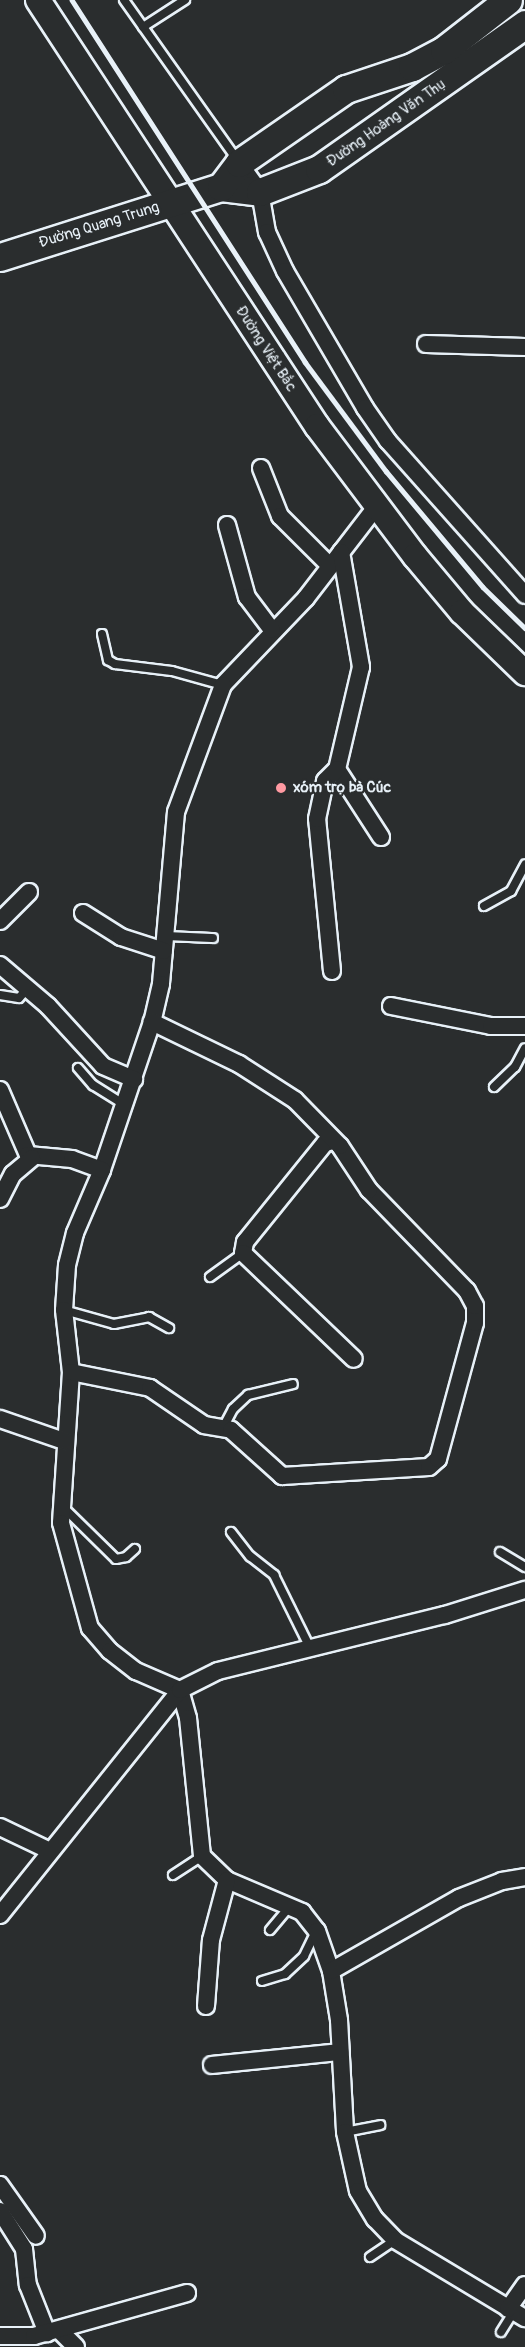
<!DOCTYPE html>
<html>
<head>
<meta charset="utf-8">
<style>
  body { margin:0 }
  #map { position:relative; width:525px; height:2347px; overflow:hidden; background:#2a2d2e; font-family:Pangolin,sans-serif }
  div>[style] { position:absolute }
  .roads { filter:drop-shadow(2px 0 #e8f1f8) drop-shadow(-2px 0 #e8f1f8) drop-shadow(0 2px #e8f1f8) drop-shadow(0 -2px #e8f1f8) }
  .lane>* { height:8px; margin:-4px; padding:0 4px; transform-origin:4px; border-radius:4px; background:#2a2d2e }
  .street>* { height:16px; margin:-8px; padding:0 8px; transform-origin:8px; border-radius:8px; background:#2a2d2e }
  .secondary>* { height:24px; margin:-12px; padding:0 12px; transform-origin:12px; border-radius:12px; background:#2a2d2e }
  .primary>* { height:27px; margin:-13.5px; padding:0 13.5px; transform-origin:13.5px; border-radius:13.5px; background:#2a2d2e }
  .rail>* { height:4.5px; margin:-2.25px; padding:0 2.25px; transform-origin:2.25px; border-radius:2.25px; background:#e8f1f8 }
  .dots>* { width:16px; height:16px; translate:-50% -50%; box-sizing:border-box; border:3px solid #2a2d2e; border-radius:50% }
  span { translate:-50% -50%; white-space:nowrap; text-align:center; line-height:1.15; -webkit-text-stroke:4.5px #2a2d2e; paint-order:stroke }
  .street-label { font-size:15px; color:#e8f1f8 }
  .poi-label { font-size:15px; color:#e8f1f8; font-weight:700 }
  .left { translate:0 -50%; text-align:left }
</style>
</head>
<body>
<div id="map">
  <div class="roads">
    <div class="lane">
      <i style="left:124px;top:0;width:197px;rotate:54.7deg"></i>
      <i style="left:143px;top:27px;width:50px;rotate:-32.7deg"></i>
      <i style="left:102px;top:634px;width:27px;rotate:77deg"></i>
      <i style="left:108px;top:660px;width:8px;rotate:30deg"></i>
      <i style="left:115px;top:664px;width:57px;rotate:7deg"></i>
      <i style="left:172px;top:671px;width:53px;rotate:15.4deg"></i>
      <i style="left:484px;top:906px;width:31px;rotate:-29deg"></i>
      <i style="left:511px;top:891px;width:30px;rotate:-62deg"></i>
      <i style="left:165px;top:936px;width:48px;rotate:2.4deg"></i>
      <i style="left:0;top:995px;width:19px;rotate:9deg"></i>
      <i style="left:19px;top:998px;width:13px;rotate:-48deg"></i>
      <i style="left:78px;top:1068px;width:23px;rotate:49deg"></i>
      <i style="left:93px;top:1085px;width:36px;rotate:32deg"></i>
      <i style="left:494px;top:1087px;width:29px;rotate:-44deg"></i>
      <i style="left:515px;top:1067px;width:21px;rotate:-62deg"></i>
      <i style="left:210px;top:1277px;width:41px;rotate:-36deg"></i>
      <i style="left:64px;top:1310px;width:52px;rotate:15.6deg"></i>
      <i style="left:114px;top:1324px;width:36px;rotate:-11deg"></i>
      <i style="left:149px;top:1317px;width:23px;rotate:29deg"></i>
      <i style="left:224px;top:1426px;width:19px;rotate:-62deg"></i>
      <i style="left:233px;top:1409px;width:21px;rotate:-43deg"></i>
      <i style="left:248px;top:1395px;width:46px;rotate:-13.7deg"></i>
      <i style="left:63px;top:1507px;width:74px;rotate:44.5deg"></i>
      <i style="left:116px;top:1559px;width:10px;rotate:-11deg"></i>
      <i style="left:126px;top:1557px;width:12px;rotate:-42deg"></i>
      <i style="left:231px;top:1532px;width:31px;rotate:52deg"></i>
      <i style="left:250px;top:1556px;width:31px;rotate:38deg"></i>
      <i style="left:274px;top:1575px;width:81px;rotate:63.7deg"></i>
      <i style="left:500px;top:1552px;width:29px;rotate:31deg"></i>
      <i style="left:173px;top:1875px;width:35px;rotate:-33deg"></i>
      <i style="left:270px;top:1930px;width:33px;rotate:-50deg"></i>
      <i style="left:262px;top:1981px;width:24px;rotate:-17deg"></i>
      <i style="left:285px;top:1974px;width:26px;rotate:-43deg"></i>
      <i style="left:304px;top:1956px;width:28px;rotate:-64deg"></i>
      <i style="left:345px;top:2132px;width:36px;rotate:-11deg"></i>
      <i style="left:370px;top:2257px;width:30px;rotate:-34deg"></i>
      <i style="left:501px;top:2332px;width:25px;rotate:-58deg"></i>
    </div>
    <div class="street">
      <i style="left:239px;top:163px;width:36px;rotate:54deg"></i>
      <i style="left:260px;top:192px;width:41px;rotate:80.1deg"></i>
      <i style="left:267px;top:232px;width:43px;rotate:65.2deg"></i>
      <i style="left:285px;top:271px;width:159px;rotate:59.7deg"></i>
      <i style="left:365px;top:408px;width:40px;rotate:55.1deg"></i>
      <i style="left:388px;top:441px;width:206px;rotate:48.3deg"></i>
      <i style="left:426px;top:344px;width:99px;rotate:1.7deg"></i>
      <i style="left:261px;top:468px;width:52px;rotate:68.4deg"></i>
      <i style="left:280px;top:516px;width:71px;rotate:45deg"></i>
      <i style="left:376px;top:507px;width:115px;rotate:127.6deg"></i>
      <i style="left:306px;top:598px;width:120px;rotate:133.7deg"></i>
      <i style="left:223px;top:685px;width:135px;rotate:110.3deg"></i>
      <i style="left:176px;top:812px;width:173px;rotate:95deg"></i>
      <i style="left:161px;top:984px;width:39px;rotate:103deg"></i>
      <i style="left:152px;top:1022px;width:156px;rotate:108.7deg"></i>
      <i style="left:102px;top:1170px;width:69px;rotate:113.2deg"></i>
      <i style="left:75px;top:1233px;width:33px;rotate:104deg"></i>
      <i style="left:67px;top:1265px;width:45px;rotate:93.8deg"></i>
      <i style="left:64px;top:1310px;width:62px;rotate:83.6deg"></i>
      <i style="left:71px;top:1372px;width:151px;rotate:93.8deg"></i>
      <i style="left:61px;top:1523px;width:109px;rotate:74.6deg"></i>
      <i style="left:90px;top:1628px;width:30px;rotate:49deg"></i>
      <i style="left:110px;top:1651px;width:33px;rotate:38deg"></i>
      <i style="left:136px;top:1671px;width:48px;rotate:23.4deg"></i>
      <i style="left:180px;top:1690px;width:29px;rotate:74deg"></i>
      <i style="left:188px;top:1718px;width:139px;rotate:84.2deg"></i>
      <i style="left:202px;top:1856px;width:35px;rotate:44deg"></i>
      <i style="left:227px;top:1880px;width:82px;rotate:23.1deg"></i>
      <i style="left:302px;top:1912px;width:24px;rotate:52deg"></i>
      <i style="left:317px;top:1931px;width:42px;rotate:70.7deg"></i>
      <i style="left:331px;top:1971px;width:50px;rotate:80.7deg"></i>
      <i style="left:339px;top:2020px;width:112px;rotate:86.9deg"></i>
      <i style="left:345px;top:2132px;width:60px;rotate:77.6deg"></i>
      <i style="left:358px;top:2191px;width:33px;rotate:59deg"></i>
      <i style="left:375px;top:2219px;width:29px;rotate:46deg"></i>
      <i style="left:395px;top:2240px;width:152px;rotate:31deg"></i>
      <i style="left:227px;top:525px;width:75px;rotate:74.5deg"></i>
      <i style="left:247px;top:597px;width:41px;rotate:52.9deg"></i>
      <i style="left:341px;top:552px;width:117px;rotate:80.1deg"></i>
      <i style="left:361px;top:667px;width:105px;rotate:103.2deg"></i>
      <i style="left:337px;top:769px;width:81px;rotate:57.1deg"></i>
      <i style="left:83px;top:913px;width:45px;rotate:32.3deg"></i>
      <i style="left:121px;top:937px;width:45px;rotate:18deg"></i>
      <i style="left:0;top:921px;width:41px;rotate:-45deg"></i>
      <i style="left:0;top:965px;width:63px;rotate:40.5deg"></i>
      <i style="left:48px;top:1006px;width:81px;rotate:47.5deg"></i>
      <i style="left:103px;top:1066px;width:34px;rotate:23deg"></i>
      <i style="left:332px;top:971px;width:153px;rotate:-95.6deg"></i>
      <i style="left:317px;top:819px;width:39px;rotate:-78deg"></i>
      <i style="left:325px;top:781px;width:17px;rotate:-45deg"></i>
      <i style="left:391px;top:1006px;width:102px;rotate:11.3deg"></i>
      <i style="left:491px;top:1026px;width:34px"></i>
      <i style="left:0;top:1090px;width:71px;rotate:66.7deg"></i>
      <i style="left:28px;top:1155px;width:44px;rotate:5.2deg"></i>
      <i style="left:72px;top:1159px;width:32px;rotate:20deg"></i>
      <i style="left:333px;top:1141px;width:8px;rotate:166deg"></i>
      <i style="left:325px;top:1143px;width:127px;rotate:128.9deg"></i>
      <i style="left:245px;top:1242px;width:11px;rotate:100deg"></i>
      <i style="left:243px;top:1253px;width:153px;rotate:43.7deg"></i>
      <i style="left:0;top:1199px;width:28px;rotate:-63deg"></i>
      <i style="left:13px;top:1174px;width:25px;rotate:-40deg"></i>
      <i style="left:71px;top:1372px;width:81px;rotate:11.4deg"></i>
      <i style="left:150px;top:1388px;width:65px;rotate:34.4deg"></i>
      <i style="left:204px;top:1425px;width:27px;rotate:10deg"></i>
      <i style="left:231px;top:1430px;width:69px;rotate:42deg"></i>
      <i style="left:282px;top:1476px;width:147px;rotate:-3.5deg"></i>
      <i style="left:429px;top:1467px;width:12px;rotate:-42deg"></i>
      <i style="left:438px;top:1459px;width:141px;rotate:-74.8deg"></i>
      <i style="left:475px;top:1323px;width:17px;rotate:-90deg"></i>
      <i style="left:475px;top:1306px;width:17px;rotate:-118deg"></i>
      <i style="left:467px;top:1291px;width:141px;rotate:-134.1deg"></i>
      <i style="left:369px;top:1190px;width:53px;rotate:-123.4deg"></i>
      <i style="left:340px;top:1146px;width:64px;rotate:-134.4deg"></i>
      <i style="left:295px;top:1100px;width:67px;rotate:-147.3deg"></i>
      <i style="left:239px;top:1064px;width:97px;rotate:-154.2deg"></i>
      <i style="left:0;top:1419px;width:68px;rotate:19deg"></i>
      <i style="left:0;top:1827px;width:53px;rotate:25.6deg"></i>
      <i style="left:0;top:1915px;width:288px;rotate:-51.3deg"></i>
      <i style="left:180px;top:1690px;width:42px;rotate:-26.6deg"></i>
      <i style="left:218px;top:1671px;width:234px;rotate:-13.9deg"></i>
      <i style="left:445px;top:1615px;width:84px;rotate:-17.4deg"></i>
      <i style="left:331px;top:1971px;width:147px;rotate:-29.7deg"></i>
      <i style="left:459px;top:1898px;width:46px;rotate:-21.6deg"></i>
      <i style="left:502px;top:1881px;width:23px;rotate:-10deg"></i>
      <i style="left:206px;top:2006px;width:66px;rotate:-85.7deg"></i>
      <i style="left:211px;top:1940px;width:62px;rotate:-75.1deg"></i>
      <i style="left:212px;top:2065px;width:129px;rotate:-5.8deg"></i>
      <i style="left:0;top:2185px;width:62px;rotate:54.8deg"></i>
      <i style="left:0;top:2211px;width:45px;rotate:57.7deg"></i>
      <i style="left:24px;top:2249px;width:36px;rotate:84deg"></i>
      <i style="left:28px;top:2285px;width:52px;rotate:68.4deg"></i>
      <i style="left:508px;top:2309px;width:29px;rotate:-55deg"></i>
      <i style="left:59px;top:2330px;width:24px;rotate:45deg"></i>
      <i style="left:0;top:2336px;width:34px"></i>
      <i style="left:34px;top:2336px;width:159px;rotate:-15.7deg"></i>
    </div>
    <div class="secondary">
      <i style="left:38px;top:0;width:509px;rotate:56.78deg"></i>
      <i style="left:317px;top:426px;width:163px;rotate:53deg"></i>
      <i style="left:415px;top:556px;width:73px;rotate:50deg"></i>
      <i style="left:462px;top:612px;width:88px;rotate:44.1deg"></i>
    </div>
    <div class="primary">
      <i style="left:221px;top:187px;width:39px;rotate:7deg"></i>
      <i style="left:260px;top:192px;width:63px;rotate:-21.3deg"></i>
      <i style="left:319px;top:169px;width:252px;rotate:-35.1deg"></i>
      <i style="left:0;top:257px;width:232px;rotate:-17.6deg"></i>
      <i style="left:221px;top:187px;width:30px;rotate:-53deg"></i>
      <i style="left:239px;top:163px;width:130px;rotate:-34.7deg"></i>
      <i style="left:346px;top:89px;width:70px;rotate:-18.4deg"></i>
      <i style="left:412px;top:67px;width:36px;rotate:-28deg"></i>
      <i style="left:444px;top:50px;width:81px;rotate:-38deg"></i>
    </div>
  </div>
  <div class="rail">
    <i style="left:72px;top:0;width:431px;rotate:57.2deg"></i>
    <i style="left:305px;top:362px;width:136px;rotate:53.4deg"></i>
    <i style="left:386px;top:471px;width:151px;rotate:50.1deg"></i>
    <i style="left:483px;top:587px;width:59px;rotate:44.3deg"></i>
  </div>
  <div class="dots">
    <i style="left:281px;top:788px;background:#ff9aa2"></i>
  </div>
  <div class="street-label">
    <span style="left:386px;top:123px;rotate:-35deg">Đường Hoàng Văn Thụ</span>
    <span style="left:99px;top:225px;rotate:-17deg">Đường Quang Trung</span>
    <span style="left:266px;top:349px;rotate:57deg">Đường Việt Bắc</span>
  </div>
  <div class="poi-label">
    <span class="left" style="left:293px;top:788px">xóm trọ bà Cúc</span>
  </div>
</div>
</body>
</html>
